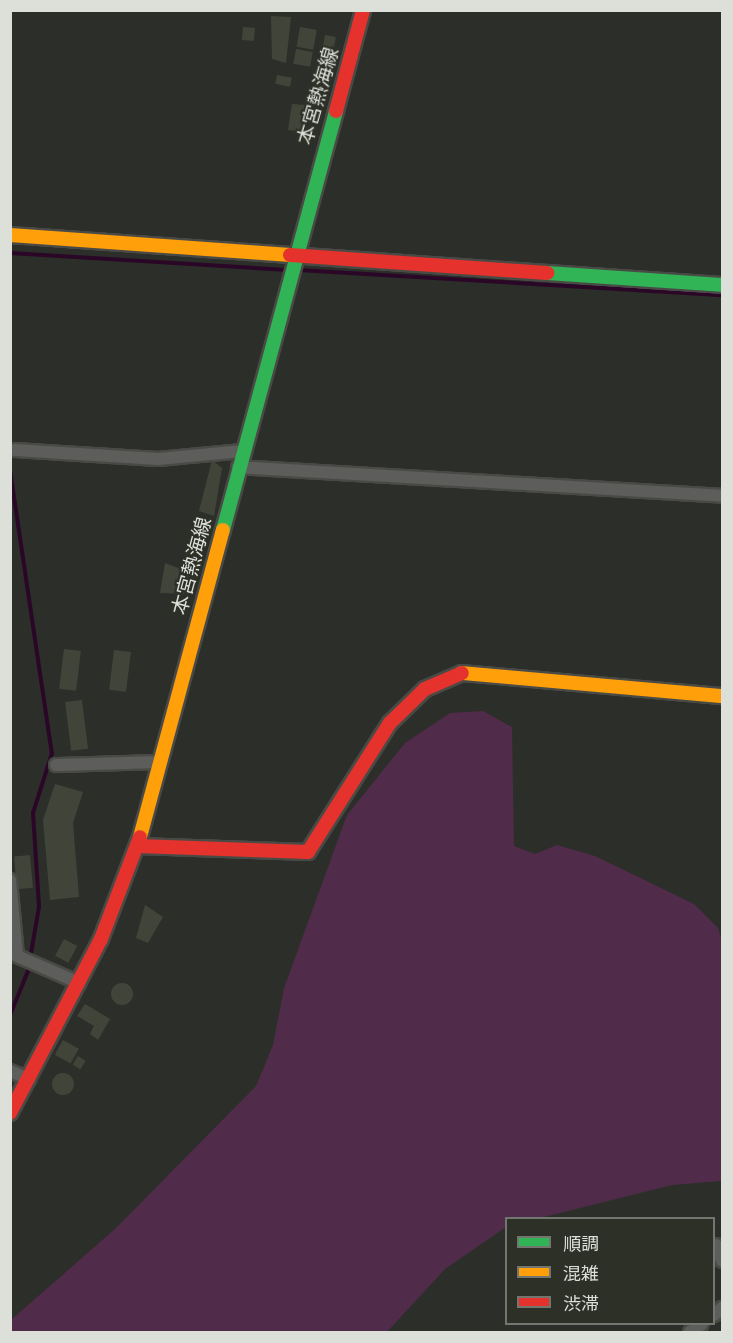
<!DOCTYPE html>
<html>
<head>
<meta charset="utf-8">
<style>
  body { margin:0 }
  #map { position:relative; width:733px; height:1343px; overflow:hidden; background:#2c2e29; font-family:Helvetica,"Noto Sans JP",sans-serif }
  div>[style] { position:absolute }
  .green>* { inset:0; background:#502b4a }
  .stream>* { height:4px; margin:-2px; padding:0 2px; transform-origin:2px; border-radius:2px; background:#2b0727 }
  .building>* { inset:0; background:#414539; transform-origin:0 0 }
  .round { border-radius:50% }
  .roads { filter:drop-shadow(2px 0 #494a46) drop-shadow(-2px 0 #494a46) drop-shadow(0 2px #494a46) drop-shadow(0 -2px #494a46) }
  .street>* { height:12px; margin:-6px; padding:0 6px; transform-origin:6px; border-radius:6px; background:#5d5e5b }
  .fast>* { height:14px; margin:-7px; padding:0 7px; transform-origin:7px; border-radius:7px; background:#30b455 }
  .slow>* { height:14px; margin:-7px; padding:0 7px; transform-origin:7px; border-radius:7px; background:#ff9f0a }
  .jam>* { height:14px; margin:-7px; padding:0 7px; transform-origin:7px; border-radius:7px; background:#e5322d }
  span { translate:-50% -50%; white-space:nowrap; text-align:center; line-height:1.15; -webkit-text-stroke:4.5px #2d3027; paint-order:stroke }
  .street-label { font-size:20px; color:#dddfd9 }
  .frame { position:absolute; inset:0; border:12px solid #dddfd9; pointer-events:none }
  .legend { position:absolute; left:505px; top:1217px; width:210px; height:108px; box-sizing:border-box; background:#2d3027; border:2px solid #73766e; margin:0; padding:8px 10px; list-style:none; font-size:18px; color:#dddfd9 }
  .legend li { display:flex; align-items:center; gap:12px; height:30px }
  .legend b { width:30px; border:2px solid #73766e }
</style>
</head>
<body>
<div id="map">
  <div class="green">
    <i style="clip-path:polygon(483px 711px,512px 727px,514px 846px,535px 854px,557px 845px,595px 856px,694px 904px,718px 928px,722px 941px,722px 1181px,672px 1185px,540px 1218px,506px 1218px,506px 1227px,445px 1269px,387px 1332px,11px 1332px,11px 1320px,116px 1228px,256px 1086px,273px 1045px,284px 988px,347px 815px,405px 743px,450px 713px)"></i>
  </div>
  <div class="stream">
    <i style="left:10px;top:253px;width:278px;rotate:3.5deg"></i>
    <i style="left:298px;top:270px;width:425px;rotate:3.4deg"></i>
    <i style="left:10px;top:470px;width:286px;rotate:81.6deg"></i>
    <i style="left:52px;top:753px;width:63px;rotate:107.6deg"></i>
    <i style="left:33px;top:813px;width:94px;rotate:86.3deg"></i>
    <i style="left:39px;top:907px;width:65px;rotate:99.8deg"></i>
    <i style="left:28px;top:971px;width:48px;rotate:112.2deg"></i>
  </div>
  <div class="building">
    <i style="clip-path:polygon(271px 16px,291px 17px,286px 63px,272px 59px)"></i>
    <i style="left:243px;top:27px;width:12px;height:13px;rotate:5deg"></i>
    <i style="left:300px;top:27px;width:17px;height:20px;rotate:10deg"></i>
    <i style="left:325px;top:35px;width:11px;height:19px;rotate:10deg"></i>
    <i style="left:296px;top:49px;width:17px;height:15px;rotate:10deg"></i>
    <i style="left:277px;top:75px;width:15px;height:9px;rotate:11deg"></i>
    <i style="clip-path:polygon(306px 96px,313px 97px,305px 132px,288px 130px,292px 104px,305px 105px)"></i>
    <i style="clip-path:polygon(212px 460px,222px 468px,214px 516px,199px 511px)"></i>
    <i style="clip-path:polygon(165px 563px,197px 575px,193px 594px,160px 593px)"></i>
    <i style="left:64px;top:649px;width:17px;height:40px;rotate:7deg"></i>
    <i style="left:114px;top:650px;width:17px;height:40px;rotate:7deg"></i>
    <i style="left:82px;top:700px;width:49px;height:17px;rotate:83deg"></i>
    <i style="clip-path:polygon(55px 784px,83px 792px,73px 823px,79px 897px,50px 900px,43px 820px)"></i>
    <i style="left:30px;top:855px;width:33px;height:16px;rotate:85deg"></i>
    <i style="clip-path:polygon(145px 905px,163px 917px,148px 943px,136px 938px)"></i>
    <i style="left:64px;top:939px;width:15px;height:19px;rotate:28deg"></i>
    <i class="round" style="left:111px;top:983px;width:22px;height:22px"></i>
    <i style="clip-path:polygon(85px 1004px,110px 1019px,98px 1040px,90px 1034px,94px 1026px,77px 1016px)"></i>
    <i style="left:63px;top:1040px;width:18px;height:17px;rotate:29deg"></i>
    <i style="left:78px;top:1056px;width:9px;height:10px;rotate:32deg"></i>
    <i class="round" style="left:52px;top:1073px;width:22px;height:22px"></i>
  </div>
  <div class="roads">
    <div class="street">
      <i style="left:15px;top:450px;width:143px;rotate:3.6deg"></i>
      <i style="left:158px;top:459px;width:85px;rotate:-5.4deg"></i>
      <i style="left:238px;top:467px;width:485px;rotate:3.4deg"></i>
      <i style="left:56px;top:765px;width:104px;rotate:-1.7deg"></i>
      <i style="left:10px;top:880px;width:76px;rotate:84.7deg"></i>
      <i style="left:17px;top:956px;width:68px;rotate:23.5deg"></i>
      <i style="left:10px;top:1071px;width:21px;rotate:23deg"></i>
      <i style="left:716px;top:1245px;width:17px;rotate:69deg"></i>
      <i style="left:714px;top:1315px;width:11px;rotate:-41deg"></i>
      <i style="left:690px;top:1332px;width:14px;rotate:-34deg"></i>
    </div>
    <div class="fast">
      <i style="left:547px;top:273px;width:175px;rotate:3.9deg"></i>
      <i style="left:223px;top:530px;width:434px;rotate:-74.9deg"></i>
    </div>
    <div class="slow">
      <i style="left:10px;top:235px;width:281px;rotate:4.1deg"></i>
      <i style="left:462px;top:673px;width:261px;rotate:5.1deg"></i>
      <i style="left:140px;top:837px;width:318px;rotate:-74.9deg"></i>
    </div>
    <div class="jam">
      <i style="left:336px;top:111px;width:105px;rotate:-75deg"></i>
      <i style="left:290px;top:255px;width:258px;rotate:4deg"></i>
      <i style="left:138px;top:846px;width:170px;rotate:2deg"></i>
      <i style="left:308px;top:852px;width:153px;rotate:-57.6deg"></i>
      <i style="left:390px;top:723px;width:49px;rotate:-44.2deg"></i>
      <i style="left:425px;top:689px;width:40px;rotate:-23.4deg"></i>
      <i style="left:10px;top:1113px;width:196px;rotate:-62.4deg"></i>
      <i style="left:101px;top:939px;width:109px;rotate:-69.1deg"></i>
    </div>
  </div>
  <div class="street-label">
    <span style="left:318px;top:96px;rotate:-74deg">本宮熱海線</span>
    <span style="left:192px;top:566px;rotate:-75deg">本宮熱海線</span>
  </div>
  <div class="frame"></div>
  <ul class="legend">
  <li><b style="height:8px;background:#30b455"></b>順調</li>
  <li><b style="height:8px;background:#ff9f0a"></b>混雑</li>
  <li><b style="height:8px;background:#e5322d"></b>渋滞</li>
  </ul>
</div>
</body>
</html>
